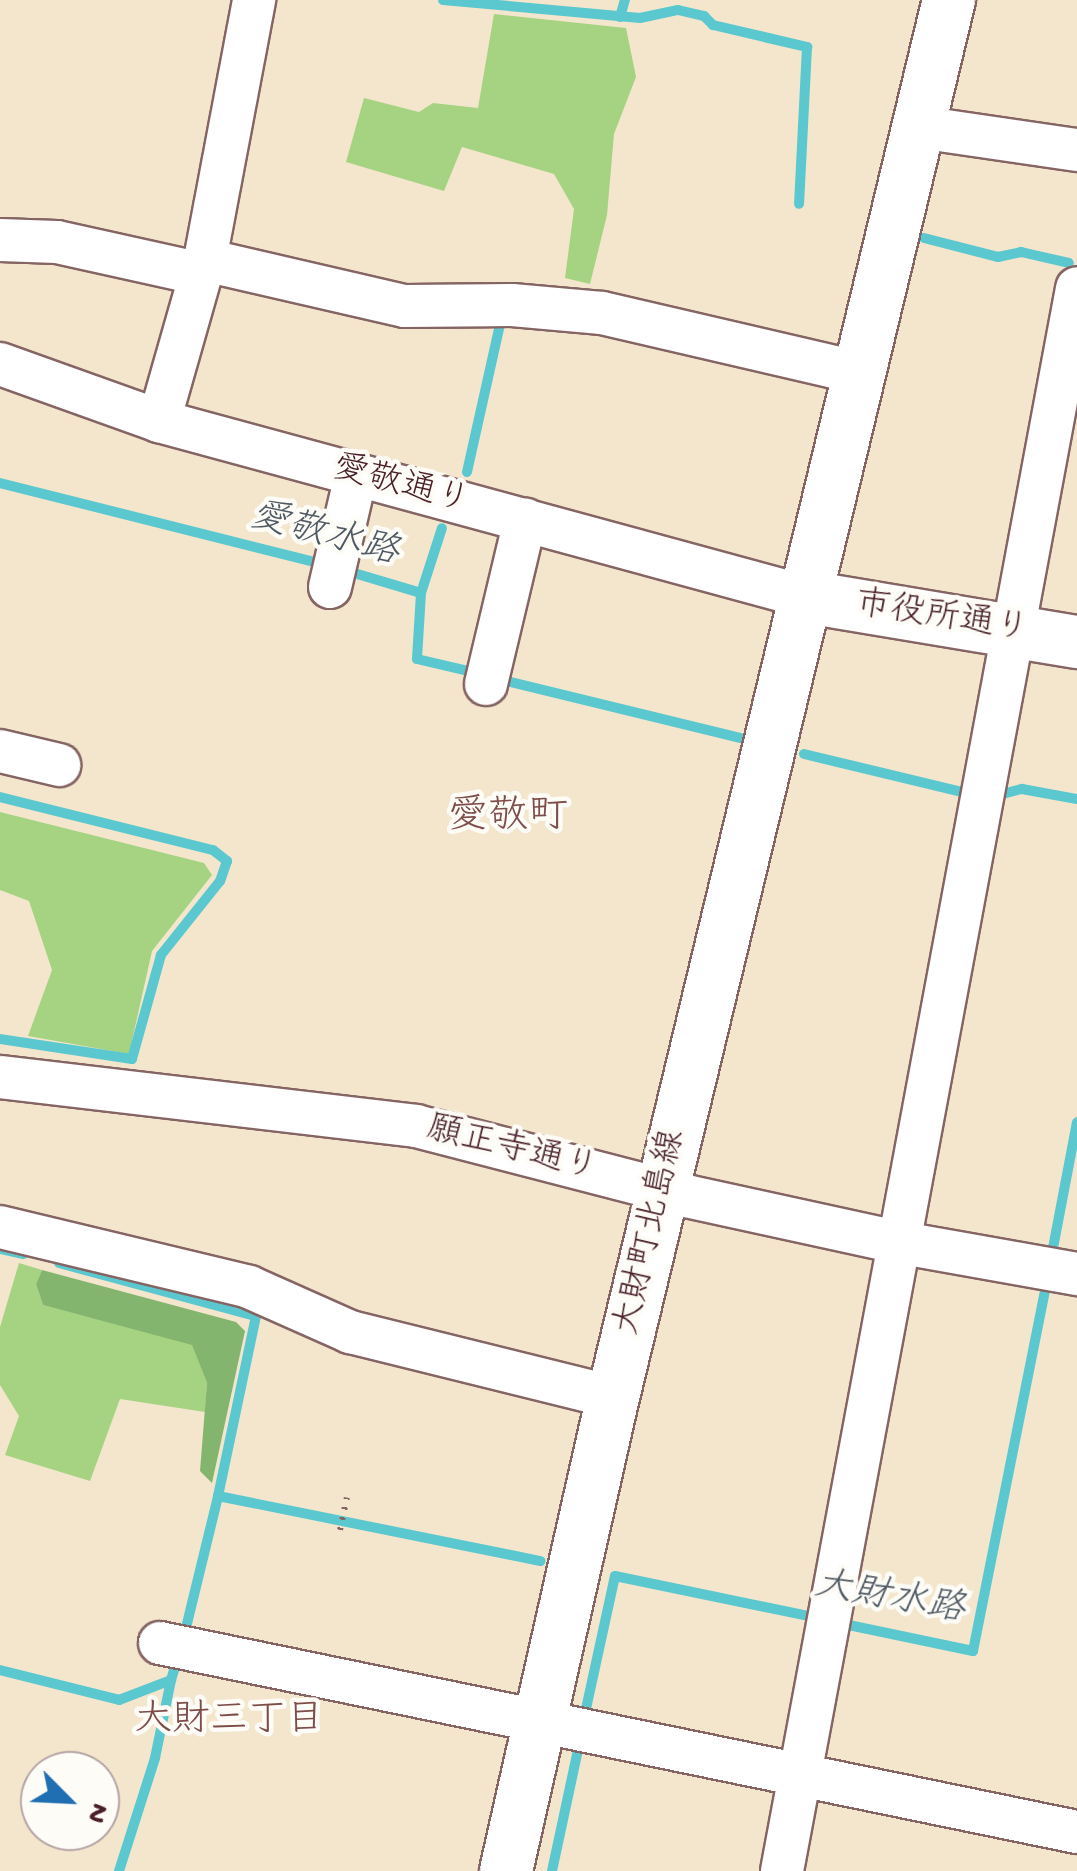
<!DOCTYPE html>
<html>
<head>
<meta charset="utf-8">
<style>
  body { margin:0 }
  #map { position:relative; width:1077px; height:1871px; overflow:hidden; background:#f3e6cd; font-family:"Gochi Hand","Klee One",sans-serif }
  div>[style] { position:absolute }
  .green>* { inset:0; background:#a5d381 }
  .forest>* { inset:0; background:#84b56f }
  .stream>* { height:10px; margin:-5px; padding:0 5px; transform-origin:5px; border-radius:5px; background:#5bc8cf }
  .path>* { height:6px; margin-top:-3px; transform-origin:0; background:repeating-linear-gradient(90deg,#856564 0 2.5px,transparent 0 10.5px) }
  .roads { filter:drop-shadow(2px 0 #856564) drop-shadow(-2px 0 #856564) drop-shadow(0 2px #856564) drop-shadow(0 -2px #856564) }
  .minor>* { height:42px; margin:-21px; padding:0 21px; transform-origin:21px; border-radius:21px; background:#fff }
  .tertiary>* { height:52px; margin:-26px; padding:0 26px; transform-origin:26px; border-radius:26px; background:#fff }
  span { translate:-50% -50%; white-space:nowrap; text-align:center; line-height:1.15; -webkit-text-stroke:9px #fdfcf7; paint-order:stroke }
  .street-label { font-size:35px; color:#4a1f2b }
  .water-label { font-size:38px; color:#505a64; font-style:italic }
  .neighbourhood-label { font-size:38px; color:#7f4d49 }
  .quarter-label { font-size:40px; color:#7f4d49 }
  .north { position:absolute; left:20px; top:1751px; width:100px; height:100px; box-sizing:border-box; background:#fdfcf7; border:2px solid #b5a4a5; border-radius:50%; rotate:114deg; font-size:28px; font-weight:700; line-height:40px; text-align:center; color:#4a1f2b }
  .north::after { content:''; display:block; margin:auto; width:35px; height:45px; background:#1f6fb2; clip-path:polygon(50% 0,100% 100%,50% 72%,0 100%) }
</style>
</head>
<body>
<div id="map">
  <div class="green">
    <i style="clip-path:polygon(494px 14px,626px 28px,636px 77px,614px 134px,607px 215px,590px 284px,565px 278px,574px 209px,554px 174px,462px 147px,444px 191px,346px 162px,364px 98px,419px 112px,433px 103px,478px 108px)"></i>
    <i style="clip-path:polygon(0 812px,204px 863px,212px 875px,152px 951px,129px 1054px,28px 1036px,52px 970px,29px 901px,0 890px)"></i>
    <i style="clip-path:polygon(19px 1263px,42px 1270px,36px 1284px,43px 1305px,192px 1344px,207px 1383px,205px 1412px,120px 1399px,90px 1481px,5px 1455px,19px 1416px,0 1385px,0 1327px)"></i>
  </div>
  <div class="forest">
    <i style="clip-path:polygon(42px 1270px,236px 1322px,245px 1331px,212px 1483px,200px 1471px,207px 1383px,192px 1345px,43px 1305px,36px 1284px)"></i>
  </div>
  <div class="stream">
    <i style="left:443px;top:0;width:198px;rotate:5.2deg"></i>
    <i style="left:640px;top:18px;width:39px;rotate:-12deg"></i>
    <i style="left:678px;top:10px;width:27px;rotate:13deg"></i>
    <i style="left:704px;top:16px;width:13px;rotate:45deg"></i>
    <i style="left:713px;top:25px;width:97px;rotate:13.2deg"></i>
    <i style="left:807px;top:47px;width:157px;rotate:92.9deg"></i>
    <i style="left:620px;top:17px;width:18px;rotate:-74deg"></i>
    <i style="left:924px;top:238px;width:76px;rotate:14.4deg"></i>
    <i style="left:998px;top:257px;width:24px;rotate:-12deg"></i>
    <i style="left:1021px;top:252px;width:49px;rotate:12.9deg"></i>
    <i style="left:467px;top:472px;width:156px;rotate:-77.4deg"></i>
    <i style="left:0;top:483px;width:333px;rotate:14.1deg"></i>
    <i style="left:344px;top:570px;width:80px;rotate:16.6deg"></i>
    <i style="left:421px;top:593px;width:66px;rotate:93.5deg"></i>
    <i style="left:417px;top:659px;width:62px;rotate:13.1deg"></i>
    <i style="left:421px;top:593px;width:68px;rotate:-72.1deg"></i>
    <i style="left:498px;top:679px;width:249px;rotate:13.7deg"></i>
    <i style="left:804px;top:754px;width:163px;rotate:13.5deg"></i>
    <i style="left:995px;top:796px;width:28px;rotate:-15deg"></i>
    <i style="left:1022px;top:789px;width:56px;rotate:10.3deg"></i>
    <i style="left:0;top:797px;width:219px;rotate:14deg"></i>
    <i style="left:213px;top:850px;width:18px;rotate:38deg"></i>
    <i style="left:227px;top:861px;width:21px;rotate:109deg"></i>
    <i style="left:220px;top:881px;width:95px;rotate:128.6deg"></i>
    <i style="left:161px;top:955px;width:108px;rotate:105.6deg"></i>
    <i style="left:132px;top:1059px;width:134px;rotate:-171.4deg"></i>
    <i style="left:1053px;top:1248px;width:128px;rotate:-79.2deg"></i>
    <i style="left:0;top:1249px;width:24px;rotate:12deg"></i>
    <i style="left:59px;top:1263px;width:204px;rotate:15.1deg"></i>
    <i style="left:256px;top:1316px;width:184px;rotate:101.9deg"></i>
    <i style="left:839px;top:1623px;width:137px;rotate:11.8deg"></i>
    <i style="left:973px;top:1651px;width:367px;rotate:-78.7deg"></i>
    <i style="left:184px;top:1636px;width:144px;rotate:-76.3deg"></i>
    <i style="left:218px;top:1496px;width:329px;rotate:11.4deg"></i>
    <i style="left:0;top:1670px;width:123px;rotate:14.1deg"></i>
    <i style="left:119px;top:1700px;width:56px;rotate:-21deg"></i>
    <i style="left:171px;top:1680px;width:24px;rotate:-73deg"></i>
    <i style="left:584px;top:1718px;width:145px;rotate:-77.7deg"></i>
    <i style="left:615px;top:1576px;width:207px;rotate:11.7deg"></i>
    <i style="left:119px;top:1871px;width:119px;rotate:-72.3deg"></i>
    <i style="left:155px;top:1758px;width:80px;rotate:-78.4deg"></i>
    <i style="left:552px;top:1871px;width:134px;rotate:-77.9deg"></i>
  </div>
  <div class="path">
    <i style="left:340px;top:1530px;width:33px;rotate:-78deg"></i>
  </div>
  <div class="roads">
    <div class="minor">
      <i style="left:919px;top:127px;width:160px;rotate:8.3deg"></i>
      <i style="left:0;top:240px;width:57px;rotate:2deg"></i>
      <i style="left:57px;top:242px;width:148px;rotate:12.5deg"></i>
      <i style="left:205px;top:260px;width:205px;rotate:13deg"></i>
      <i style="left:405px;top:306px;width:107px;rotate:-0.5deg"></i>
      <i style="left:512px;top:305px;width:90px;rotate:5.1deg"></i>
      <i style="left:602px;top:313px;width:265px;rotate:13.1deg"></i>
      <i style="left:0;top:364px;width:169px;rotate:19.7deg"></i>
      <i style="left:159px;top:421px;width:671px;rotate:15.2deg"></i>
      <i style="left:159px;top:421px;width:167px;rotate:-74.1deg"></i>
      <i style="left:205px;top:260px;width:265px;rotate:-79.3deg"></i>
      <i style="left:330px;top:587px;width:115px;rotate:-76.9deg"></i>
      <i style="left:486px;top:684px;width:169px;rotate:-76.6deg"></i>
      <i style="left:0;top:751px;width:61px;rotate:13.3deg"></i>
      <i style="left:0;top:1077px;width:419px;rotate:6.7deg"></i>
      <i style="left:416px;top:1126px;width:279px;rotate:14.5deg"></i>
      <i style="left:686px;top:1196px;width:216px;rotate:12.3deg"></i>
      <i style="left:897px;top:1242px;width:183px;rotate:10.1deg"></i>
      <i style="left:0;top:1227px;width:256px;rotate:13.5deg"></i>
      <i style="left:249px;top:1287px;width:111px;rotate:24deg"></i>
      <i style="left:350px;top:1332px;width:271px;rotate:13.9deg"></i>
      <i style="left:160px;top:1643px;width:936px;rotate:11.65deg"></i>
      <i style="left:782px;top:1871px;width:1610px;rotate:-79.44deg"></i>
    </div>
    <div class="tertiary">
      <i style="left:807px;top:597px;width:274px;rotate:9.5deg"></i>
      <i style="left:506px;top:1871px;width:486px;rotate:-77.3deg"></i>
      <i style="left:613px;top:1397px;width:1437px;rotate:-76.48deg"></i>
    </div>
  </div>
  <div class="street-label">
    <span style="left:401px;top:487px;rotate:15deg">愛敬通り</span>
    <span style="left:942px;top:619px;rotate:9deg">市役所通り</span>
    <span style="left:512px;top:1151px;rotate:14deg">願正寺通り</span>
    <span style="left:652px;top:1233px;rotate:-77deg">大財町北島線</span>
  </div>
  <div class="water-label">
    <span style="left:324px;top:537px;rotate:15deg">愛敬水路</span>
    <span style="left:889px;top:1600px;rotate:10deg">大財水路</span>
  </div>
  <div class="neighbourhood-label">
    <span style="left:229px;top:1723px">大財三丁目</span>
  </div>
  <div class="quarter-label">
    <span style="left:508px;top:819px">愛敬町</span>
  </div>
  <div class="north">N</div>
</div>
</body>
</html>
